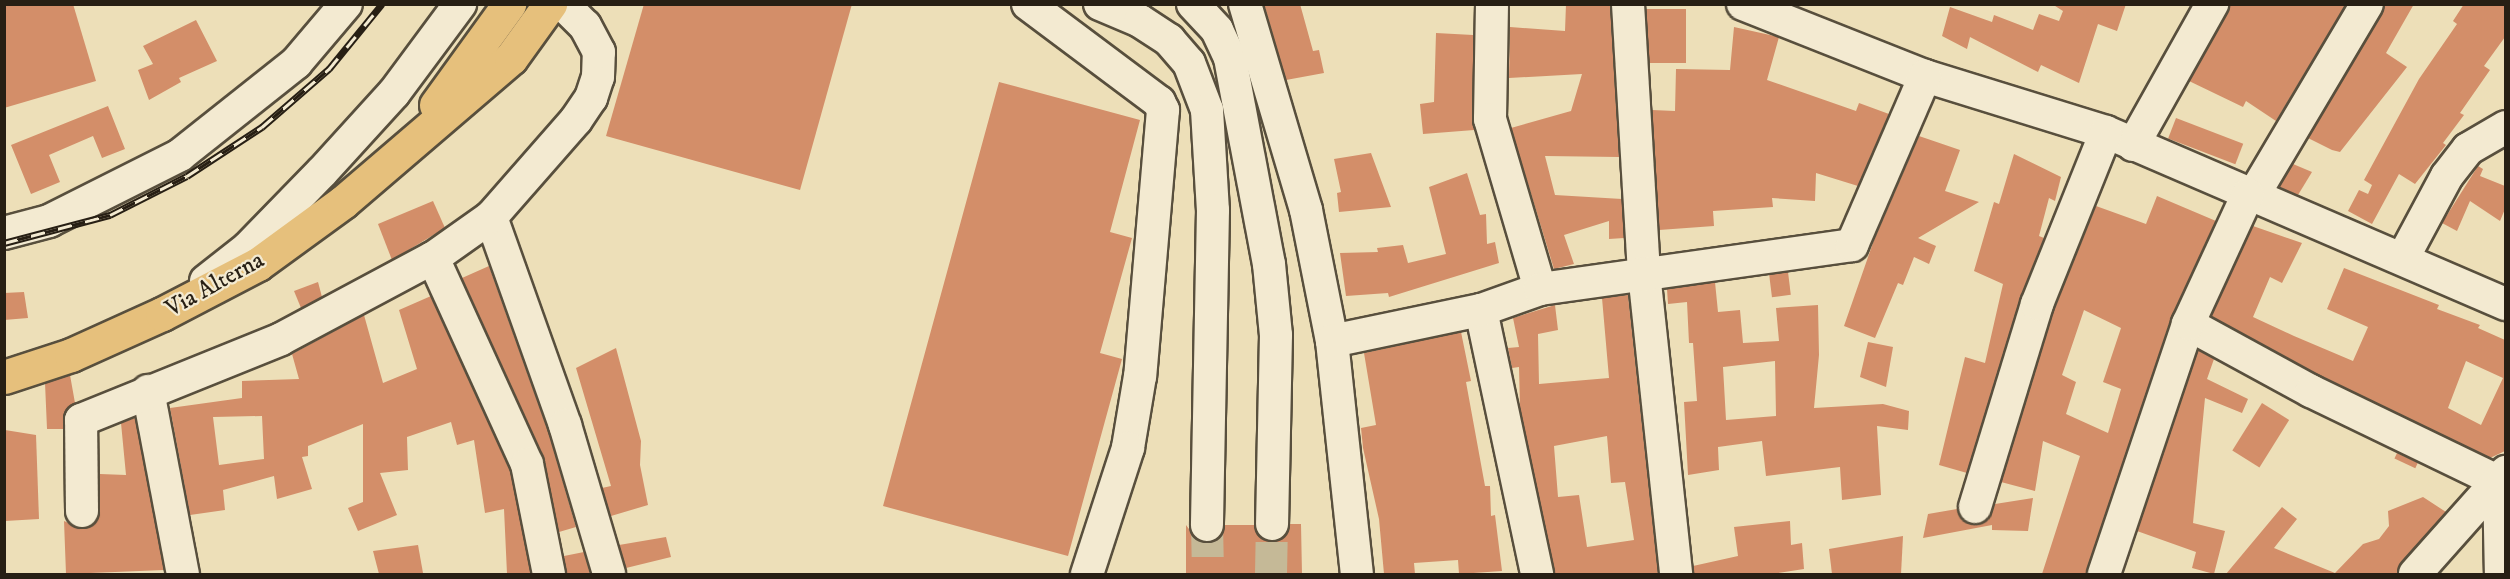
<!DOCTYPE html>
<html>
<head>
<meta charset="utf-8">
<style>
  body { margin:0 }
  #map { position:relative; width:2510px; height:579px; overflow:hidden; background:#eddfb8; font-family:"IM FELL DW Pica",serif }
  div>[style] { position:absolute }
  .building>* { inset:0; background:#d38e69; transform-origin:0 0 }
  .minor-tunnel>* { height:32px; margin-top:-16px; transform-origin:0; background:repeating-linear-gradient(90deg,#c5b997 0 32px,transparent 0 48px) }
  .roads { filter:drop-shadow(2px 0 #584f3d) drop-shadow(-2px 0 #584f3d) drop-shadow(0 2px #584f3d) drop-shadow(0 -2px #584f3d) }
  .minor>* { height:32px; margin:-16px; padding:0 16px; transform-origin:16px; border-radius:16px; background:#f3ead1 }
  .major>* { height:33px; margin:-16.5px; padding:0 16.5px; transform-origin:16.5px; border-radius:16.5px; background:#e6c07c }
  .rail>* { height:7px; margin-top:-3.5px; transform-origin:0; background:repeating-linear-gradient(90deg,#f3ead1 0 14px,#271f14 0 28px); box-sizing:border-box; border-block:2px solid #271f14 }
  span { translate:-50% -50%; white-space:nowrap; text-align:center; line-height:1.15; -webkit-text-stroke:4.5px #f3ead1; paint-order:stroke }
  .street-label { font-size:24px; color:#271f14 }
  .frame { position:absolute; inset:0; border:6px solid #271f14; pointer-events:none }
</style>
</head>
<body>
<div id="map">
  <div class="building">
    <i style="clip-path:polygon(4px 4px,73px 4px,96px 81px,4px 108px)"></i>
    <i style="clip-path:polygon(644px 4px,852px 4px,800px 190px,606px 136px)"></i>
    <i style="clip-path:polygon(1264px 4px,1300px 4px,1313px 51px,1319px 50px,1324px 73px,1286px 80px)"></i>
    <i style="clip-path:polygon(1566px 4px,1610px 4px,1619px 157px,1545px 156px,1555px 195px,1622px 199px,1624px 238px,1609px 239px,1609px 221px,1564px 235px,1574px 264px,1554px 269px,1511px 128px,1571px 111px,1582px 74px,1509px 78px,1510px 27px,1565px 31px)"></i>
    <i style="clip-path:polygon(2052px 4px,2126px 4px,2117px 31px,2098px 24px,2079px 83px,2041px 65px,2038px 72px,1970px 37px,1967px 49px,1942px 36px,1950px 7px,1992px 22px,1994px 15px,2033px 30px,2039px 14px,2059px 21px,2063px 11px)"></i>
    <i style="clip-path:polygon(2230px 4px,2346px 4px,2276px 121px,2246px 101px,2243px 107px,2189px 81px)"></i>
    <i style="clip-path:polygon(2385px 4px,2414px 4px,2386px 53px,2407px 67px,2340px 152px,2332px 150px,2308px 138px)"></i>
    <i style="clip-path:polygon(2464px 4px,2505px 4px,2505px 37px,2484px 66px,2490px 70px,2460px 113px,2464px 115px,2443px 143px,2446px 145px,2415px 184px,2399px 174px,2372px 224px,2348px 211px,2359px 190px,2368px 194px,2372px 185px,2364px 180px,2419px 79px,2457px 24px,2453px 21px)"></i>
    <i style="left:1646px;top:9px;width:40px;height:54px"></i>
    <i style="clip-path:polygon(196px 20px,217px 61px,179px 78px,181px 82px,149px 100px,138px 70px,153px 64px,143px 46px)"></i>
    <i style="clip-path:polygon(1734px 27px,1779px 37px,1767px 80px,1856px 111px,1859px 103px,1889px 114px,1858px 186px,1816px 173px,1815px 201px,1772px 198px,1773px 207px,1713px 211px,1714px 226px,1659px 230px,1652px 110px,1675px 111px,1676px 69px,1730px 70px)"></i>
    <i style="clip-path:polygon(1436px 33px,1473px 35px,1474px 130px,1423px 134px,1420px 104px,1434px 102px)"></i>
    <i style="clip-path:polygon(999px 82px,1140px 120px,1110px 232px,1132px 238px,1100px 353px,1122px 359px,1068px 556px,883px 506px)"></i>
    <i style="clip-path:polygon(108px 106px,125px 149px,102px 158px,93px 136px,49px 155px,60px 182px,31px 194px,11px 145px)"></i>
    <i style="left:2176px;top:118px;width:72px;height:22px;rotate:21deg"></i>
    <i style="clip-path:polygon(1919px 136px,1960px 150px,1945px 191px,1979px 202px,1918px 238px,1936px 246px,1929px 264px,1914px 257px,1903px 285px,1898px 283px,1875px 338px,1844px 326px,1874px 240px)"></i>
    <i style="clip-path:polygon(1371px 153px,1391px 207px,1339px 212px,1337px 193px,1341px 192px,1334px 159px)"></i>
    <i style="clip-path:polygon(2014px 154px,2061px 177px,2055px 201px,2049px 198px,2039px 236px,2044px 238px,2020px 299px,1967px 473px,1939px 465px,1965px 357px,1985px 363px,2003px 284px,1974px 271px,1994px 202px,1999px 204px)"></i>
    <i style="clip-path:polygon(2293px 164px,2312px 172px,2298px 195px,2279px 187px)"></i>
    <i style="clip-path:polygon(2478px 166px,2483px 169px,2480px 176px,2505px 186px,2505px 209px,2500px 221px,2470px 201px,2457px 231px,2442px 223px)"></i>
    <i style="clip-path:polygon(1467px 173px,1480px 215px,1486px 214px,1487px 244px,1495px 242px,1499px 263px,1389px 297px,1388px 293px,1346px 296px,1340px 253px,1378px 252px,1377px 248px,1403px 245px,1408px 263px,1446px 254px,1429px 187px)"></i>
    <i style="clip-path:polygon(evenodd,2157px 196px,2216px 221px,2171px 318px,2086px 574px,2042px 574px,2080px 456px,2043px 441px,2035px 491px,2001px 482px,2054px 310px,2096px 206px,2146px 224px,2157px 196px,2084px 310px,2121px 328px,2103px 382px,2121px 389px,2108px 433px,2066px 414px,2076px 382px,2062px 375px,2084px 310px)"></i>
    <i style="clip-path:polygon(433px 201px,445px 228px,392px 260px,378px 224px)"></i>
    <i style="clip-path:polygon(evenodd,2253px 226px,2302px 243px,2282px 283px,2270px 277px,2253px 317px,2294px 336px,2353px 361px,2368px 327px,2327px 309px,2344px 268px,2439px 305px,2437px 309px,2480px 325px,2478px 328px,2505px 340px,2505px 451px,2490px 458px,2319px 375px,2211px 316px,2253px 226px,2466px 361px,2503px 378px,2481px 425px,2448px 408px,2466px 361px)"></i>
    <i style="clip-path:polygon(489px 266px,548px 431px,576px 527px,559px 532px,543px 457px,462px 278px)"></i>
    <i style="left:1788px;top:272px;width:23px;height:19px;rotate:83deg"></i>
    <i style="clip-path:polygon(318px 282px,322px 297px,301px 308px,294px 291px)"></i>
    <i style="clip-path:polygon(evenodd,1715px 282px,1718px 312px,1740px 310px,1743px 343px,1779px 341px,1776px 308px,1818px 305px,1819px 355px,1814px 408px,1883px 404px,1909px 411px,1908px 430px,1877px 426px,1881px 495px,1842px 500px,1840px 467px,1766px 476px,1762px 441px,1718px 447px,1719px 470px,1688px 475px,1684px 402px,1697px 401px,1693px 343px,1689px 343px,1687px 302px,1668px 304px,1667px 289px,1715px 282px,1775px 361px,1776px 416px,1726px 420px,1723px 367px,1775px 361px)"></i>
    <i style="clip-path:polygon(24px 292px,28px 318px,4px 320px,4px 293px)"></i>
    <i style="clip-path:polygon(evenodd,1628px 295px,1658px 574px,1554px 574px,1520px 408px,1519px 367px,1512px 368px,1508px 348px,1519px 347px,1513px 318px,1555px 305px,1558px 330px,1538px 334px,1539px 384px,1609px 378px,1602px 298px,1628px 295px,1607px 436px,1611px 483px,1625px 482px,1634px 540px,1587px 547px,1579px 495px,1558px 497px,1554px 446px,1607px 436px)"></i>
    <i style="clip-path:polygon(evenodd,431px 296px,510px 470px,531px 574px,507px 574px,504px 509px,485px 513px,474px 440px,457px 445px,451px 422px,407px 437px,408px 470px,380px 473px,397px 515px,358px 531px,348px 508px,363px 502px,363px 424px,308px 446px,308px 456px,302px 457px,312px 489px,277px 499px,274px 476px,223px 490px,225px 510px,190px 515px,170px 408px,242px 398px,242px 381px,299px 379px,292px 354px,364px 315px,383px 383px,417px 369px,399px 310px,431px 296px,262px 416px,264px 459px,219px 465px,213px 417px,262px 416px)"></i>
    <i style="clip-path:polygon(1461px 332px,1471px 381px,1466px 382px,1485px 486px,1490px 486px,1491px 516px,1495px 515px,1502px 571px,1459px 574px,1458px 560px,1414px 563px,1415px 574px,1384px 574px,1379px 519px,1363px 448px,1361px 428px,1376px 425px,1364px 353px)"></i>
    <i style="clip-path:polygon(1868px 342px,1893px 347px,1886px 387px,1860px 377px)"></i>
    <i style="clip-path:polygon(616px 348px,641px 441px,640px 465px,648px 505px,611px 516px,602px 488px,611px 486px,576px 368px)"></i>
    <i style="clip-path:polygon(2198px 350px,2214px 359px,2207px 379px,2248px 399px,2242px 413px,2205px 398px,2193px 523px,2225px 531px,2214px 574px,2192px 568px,2196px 552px,2137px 531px)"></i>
    <i style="clip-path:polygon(70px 375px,75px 403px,66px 411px,63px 429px,47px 429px,45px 383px)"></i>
    <i style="left:2262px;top:403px;width:32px;height:56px;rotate:32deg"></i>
    <i style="clip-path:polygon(135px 418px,164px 570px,66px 574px,64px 521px,82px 529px,97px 520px,100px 474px,126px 475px,121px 423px)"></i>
    <i style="clip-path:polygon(5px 430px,36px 435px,39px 519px,5px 521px)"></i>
    <i style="left:2397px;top:453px;width:23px;height:6px;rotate:25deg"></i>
    <i style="clip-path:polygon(2423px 497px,2446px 512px,2402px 562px,2398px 574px,2226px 574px,2282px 507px,2297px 519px,2274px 548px,2335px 573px,2363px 544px,2379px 539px,2389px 526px,2388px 511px)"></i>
    <i style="clip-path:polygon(2033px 498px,2028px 531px,1992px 530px,1992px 525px,1923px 538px,1928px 514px,1957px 509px,1962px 520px,1978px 525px,1988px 520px,1995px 504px)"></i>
    <i style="clip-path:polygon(1790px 521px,1791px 545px,1802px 543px,1804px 569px,1772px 574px,1694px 574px,1693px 566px,1738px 556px,1734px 527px)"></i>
    <i style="clip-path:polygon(1290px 524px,1301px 524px,1302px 574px,1186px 574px,1186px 525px,1197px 540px,1207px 543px,1222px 535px,1225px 525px,1254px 525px,1262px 539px,1272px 542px,1287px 534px)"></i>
    <i style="clip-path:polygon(1903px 536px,1901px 574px,1832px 574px,1829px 549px)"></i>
    <i style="clip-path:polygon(666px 537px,671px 557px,626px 568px,619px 545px)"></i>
    <i style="clip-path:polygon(418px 545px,423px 573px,379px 574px,373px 551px)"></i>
    <i style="clip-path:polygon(584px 552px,590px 574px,566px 574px,564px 556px)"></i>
  </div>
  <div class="minor-tunnel">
    <i style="left:1207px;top:525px;width:49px;rotate:88.8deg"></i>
    <i style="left:1271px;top:574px;width:50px;rotate:-88.9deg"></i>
  </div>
  <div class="roads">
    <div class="minor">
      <i style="left:1028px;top:4px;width:164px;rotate:36.8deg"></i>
      <i style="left:1159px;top:102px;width:9px;rotate:63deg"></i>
      <i style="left:1163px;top:110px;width:267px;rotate:94.9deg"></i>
      <i style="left:1140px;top:376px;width:73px;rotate:99.5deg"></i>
      <i style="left:1128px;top:448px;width:133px;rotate:108deg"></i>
      <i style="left:1100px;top:4px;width:43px;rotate:23deg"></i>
      <i style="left:1140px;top:21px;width:35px;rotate:33deg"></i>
      <i style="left:1169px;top:40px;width:30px;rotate:49deg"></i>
      <i style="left:1189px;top:63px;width:50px;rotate:69deg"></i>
      <i style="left:1207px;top:110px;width:100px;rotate:86.6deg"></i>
      <i style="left:1213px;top:210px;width:315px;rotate:91.1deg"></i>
      <i style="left:1193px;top:4px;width:35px;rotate:47deg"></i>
      <i style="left:1217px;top:30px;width:31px;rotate:65deg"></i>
      <i style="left:1230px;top:58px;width:210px;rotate:79.3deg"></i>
      <i style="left:1269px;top:264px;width:71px;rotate:84.4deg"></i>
      <i style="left:1276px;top:335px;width:189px;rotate:91.2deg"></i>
      <i style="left:1245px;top:4px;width:215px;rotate:73.5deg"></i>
      <i style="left:1306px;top:210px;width:134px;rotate:78.8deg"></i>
      <i style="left:1332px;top:341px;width:234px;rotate:83.9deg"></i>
      <i style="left:1492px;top:4px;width:115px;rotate:91deg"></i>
      <i style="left:1490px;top:119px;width:177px;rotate:73.6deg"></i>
      <i style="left:1628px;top:4px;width:269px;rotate:86.6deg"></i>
      <i style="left:1644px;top:273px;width:303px;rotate:83.9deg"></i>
      <i style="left:1743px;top:4px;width:196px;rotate:21.6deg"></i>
      <i style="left:1925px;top:76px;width:189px;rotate:17.2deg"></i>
      <i style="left:2106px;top:132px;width:435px;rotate:23.3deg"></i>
      <i style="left:2133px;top:145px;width:162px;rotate:-60.7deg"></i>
      <i style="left:2253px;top:196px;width:223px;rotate:-59.3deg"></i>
      <i style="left:491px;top:217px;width:221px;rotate:70.4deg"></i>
      <i style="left:565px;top:425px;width:155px;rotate:73.5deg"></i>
      <i style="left:4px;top:233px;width:47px;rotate:-14.9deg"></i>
      <i style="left:49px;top:221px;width:147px;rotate:-26.7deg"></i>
      <i style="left:180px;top:155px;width:148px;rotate:-38.4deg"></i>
      <i style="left:296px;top:63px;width:77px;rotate:-49.7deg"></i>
      <i style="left:433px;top:258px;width:226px;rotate:65.5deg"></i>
      <i style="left:527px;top:464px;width:112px;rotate:78.7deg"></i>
      <i style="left:2403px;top:258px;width:93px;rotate:-61.8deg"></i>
      <i style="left:2447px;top:176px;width:34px;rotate:-52deg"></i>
      <i style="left:2468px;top:149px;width:44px;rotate:-30.1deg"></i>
      <i style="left:206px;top:281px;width:53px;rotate:-38.2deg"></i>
      <i style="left:248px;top:248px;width:106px;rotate:-45.8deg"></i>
      <i style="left:322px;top:172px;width:107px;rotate:-47.7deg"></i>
      <i style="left:394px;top:93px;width:111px;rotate:-53.4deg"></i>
      <i style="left:1481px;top:310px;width:270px;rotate:78deg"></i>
      <i style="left:2188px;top:324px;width:140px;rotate:28.6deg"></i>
      <i style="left:2311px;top:391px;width:209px;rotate:25.8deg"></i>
      <i style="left:1332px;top:341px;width:152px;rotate:-11.8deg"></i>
      <i style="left:1481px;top:310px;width:63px;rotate:-19.6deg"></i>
      <i style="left:1540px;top:289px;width:315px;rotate:-8deg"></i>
      <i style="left:1852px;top:245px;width:184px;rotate:-66.6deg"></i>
      <i style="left:148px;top:391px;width:186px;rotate:79.2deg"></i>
      <i style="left:2499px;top:482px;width:92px;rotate:88.8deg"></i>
      <i style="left:1975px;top:507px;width:212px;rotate:-73deg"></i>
      <i style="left:2037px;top:304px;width:185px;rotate:-68.1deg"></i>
      <i style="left:82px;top:511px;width:91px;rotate:-90.6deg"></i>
      <i style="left:81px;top:420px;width:216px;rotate:-22deg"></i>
      <i style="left:281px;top:339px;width:172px;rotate:-28.1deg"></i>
      <i style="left:433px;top:258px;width:71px;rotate:-35.3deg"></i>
      <i style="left:491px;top:217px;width:129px;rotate:-48.8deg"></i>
      <i style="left:576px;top:120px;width:27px;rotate:-56deg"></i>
      <i style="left:591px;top:98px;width:22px;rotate:-72deg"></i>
      <i style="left:598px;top:77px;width:25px;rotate:-88deg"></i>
      <i style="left:599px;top:52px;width:30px;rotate:-118deg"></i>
      <i style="left:585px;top:26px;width:31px;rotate:-135deg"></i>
      <i style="left:2104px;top:574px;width:264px;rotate:-71.4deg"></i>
      <i style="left:2188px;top:324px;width:143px;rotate:-65.2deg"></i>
      <i style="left:2415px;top:574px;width:137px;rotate:-48.3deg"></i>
    </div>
    <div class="major">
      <i style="left:436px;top:105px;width:125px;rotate:-54.1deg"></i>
      <i style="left:4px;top:377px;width:71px;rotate:-18.2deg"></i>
      <i style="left:71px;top:355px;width:100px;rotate:-24.3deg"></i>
      <i style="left:162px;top:314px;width:108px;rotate:-27.5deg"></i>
      <i style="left:258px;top:264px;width:105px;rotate:-36.1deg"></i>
      <i style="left:343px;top:202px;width:221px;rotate:-40.6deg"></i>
      <i style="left:511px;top:58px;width:67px;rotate:-54.2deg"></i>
    </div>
  </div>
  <div class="rail">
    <i style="left:4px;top:243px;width:110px;rotate:-14.8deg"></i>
    <i style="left:110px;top:215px;width:86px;rotate:-26.9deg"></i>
    <i style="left:187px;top:176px;width:90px;rotate:-33.2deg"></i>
    <i style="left:262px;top:127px;width:89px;rotate:-40.9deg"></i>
    <i style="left:329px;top:69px;width:84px;rotate:-50.8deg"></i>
  </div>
  <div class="street-label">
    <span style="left:215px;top:285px;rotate:-29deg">Via Alterna</span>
  </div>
  <div class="frame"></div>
</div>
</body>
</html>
